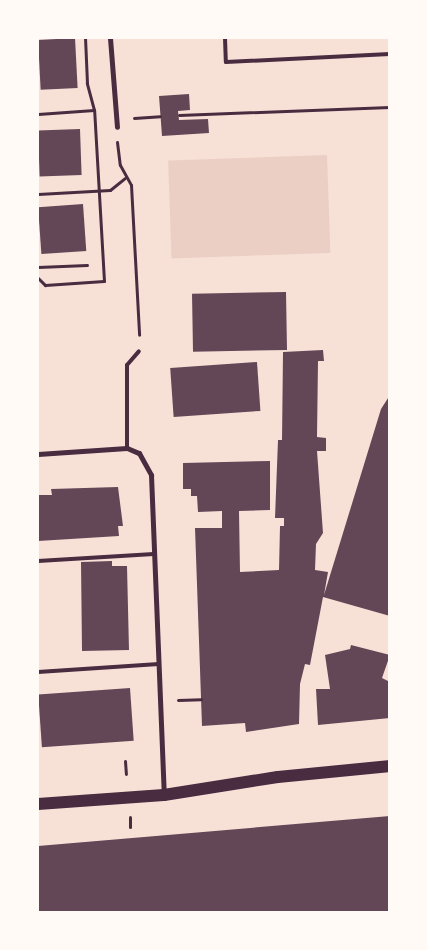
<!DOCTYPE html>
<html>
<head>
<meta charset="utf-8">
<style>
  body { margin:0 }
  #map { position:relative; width:427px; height:950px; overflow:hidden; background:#f7e1d7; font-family:Overpass,sans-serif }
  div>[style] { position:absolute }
  .green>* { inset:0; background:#ebcfc5; transform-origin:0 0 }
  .building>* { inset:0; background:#644757; transform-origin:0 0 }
  .path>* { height:3px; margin:-1.5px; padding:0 1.5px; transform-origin:1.5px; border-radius:1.5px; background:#4a2c40 }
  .service>* { height:4px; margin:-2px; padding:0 2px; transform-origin:2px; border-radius:2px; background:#4a2c40 }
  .minor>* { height:5px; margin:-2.5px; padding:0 2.5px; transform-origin:2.5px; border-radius:2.5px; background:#4a2c40 }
  .primary>* { height:12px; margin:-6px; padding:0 6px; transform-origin:6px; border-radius:6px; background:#4a2c40 }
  span { translate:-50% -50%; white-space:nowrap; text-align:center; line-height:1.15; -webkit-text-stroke:5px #fffaf5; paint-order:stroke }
  .frame { position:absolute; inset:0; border:39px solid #fffaf5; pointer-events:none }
</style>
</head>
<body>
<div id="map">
  <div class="green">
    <i style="left:327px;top:155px;width:98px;height:159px;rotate:88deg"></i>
  </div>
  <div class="building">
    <i style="left:75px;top:38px;width:50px;height:37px;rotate:87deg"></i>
    <i style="clip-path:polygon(189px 94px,190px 110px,178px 111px,179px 120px,208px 119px,209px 133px,162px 136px,159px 96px)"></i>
    <i style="left:80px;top:129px;width:46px;height:42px;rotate:88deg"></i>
    <i style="left:83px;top:204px;width:47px;height:45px;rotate:86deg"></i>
    <i style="left:286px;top:292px;width:58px;height:94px;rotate:89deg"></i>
    <i style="clip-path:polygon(323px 350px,324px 361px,318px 361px,317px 437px,326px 438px,326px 451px,317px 451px,323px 533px,316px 544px,315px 570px,328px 572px,324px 595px,381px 409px,390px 395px,390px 616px,323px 597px,310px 665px,305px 664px,300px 684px,299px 724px,246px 732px,245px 723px,202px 726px,195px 528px,222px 528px,222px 511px,198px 512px,197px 496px,191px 496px,191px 489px,183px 489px,183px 463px,270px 461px,270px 510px,239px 511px,240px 572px,279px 570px,280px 526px,284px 526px,284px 518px,275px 518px,278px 440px,282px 440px,283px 352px)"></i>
    <i style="left:257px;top:362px;width:49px;height:87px;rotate:86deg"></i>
    <i style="clip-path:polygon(118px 487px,123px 526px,118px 526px,119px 536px,38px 541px,38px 495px,52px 495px,51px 489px)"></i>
    <i style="clip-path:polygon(112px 561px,112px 566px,127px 566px,129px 650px,82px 651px,81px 562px)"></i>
    <i style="clip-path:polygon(351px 645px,390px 655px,382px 678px,390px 682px,390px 718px,318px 725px,316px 689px,330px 689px,325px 655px,350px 649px)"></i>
    <i style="left:130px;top:688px;width:53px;height:92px;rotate:86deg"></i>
    <i style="clip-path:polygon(390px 816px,390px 912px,38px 912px,38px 846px)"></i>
  </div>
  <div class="path">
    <i style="left:38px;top:114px;width:56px;rotate:-4.1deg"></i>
    <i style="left:179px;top:115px;width:211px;rotate:-2.2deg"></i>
    <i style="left:134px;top:118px;width:26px;rotate:-4deg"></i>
    <i style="left:117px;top:142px;width:23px;rotate:83deg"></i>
    <i style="left:120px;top:165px;width:23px;rotate:61deg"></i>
    <i style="left:131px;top:185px;width:150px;rotate:86.9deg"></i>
    <i style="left:38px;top:194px;width:72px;rotate:-3.2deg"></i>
    <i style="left:110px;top:190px;width:19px;rotate:-39deg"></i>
    <i style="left:38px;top:267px;width:49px;rotate:-2.3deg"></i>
    <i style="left:38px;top:278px;width:10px;rotate:45deg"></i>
    <i style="left:45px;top:285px;width:59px;rotate:-3.9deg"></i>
    <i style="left:104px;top:281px;width:171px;rotate:-93.3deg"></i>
    <i style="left:94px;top:110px;width:28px;rotate:-105deg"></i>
    <i style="left:87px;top:83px;width:45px;rotate:-92.5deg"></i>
    <i style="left:178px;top:700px;width:23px;rotate:-2deg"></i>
    <i style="left:125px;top:761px;width:13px;rotate:86deg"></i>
    <i style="left:130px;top:817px;width:10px;rotate:90deg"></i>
  </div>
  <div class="service">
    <i style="left:225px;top:38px;width:24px;rotate:88deg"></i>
    <i style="left:226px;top:62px;width:164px;rotate:-2.8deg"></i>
    <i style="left:127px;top:448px;width:83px;rotate:-90deg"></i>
    <i style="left:127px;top:365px;width:18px;rotate:-49deg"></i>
    <i style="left:38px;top:561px;width:116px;rotate:-3.5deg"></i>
    <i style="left:38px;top:672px;width:121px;rotate:-3.8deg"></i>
  </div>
  <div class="minor">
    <i style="left:110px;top:38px;width:89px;rotate:85.5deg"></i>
    <i style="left:38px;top:454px;width:89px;rotate:-3.9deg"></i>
    <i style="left:127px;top:448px;width:13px;rotate:23deg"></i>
    <i style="left:139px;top:453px;width:25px;rotate:61deg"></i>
    <i style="left:151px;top:475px;width:320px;rotate:87.7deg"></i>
  </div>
  <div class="primary">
    <i style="left:38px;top:804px;width:126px;rotate:-4.1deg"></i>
    <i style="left:164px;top:795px;width:115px;rotate:-9deg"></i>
    <i style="left:278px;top:777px;width:113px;rotate:-5.6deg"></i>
  </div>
  <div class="frame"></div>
</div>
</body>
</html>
